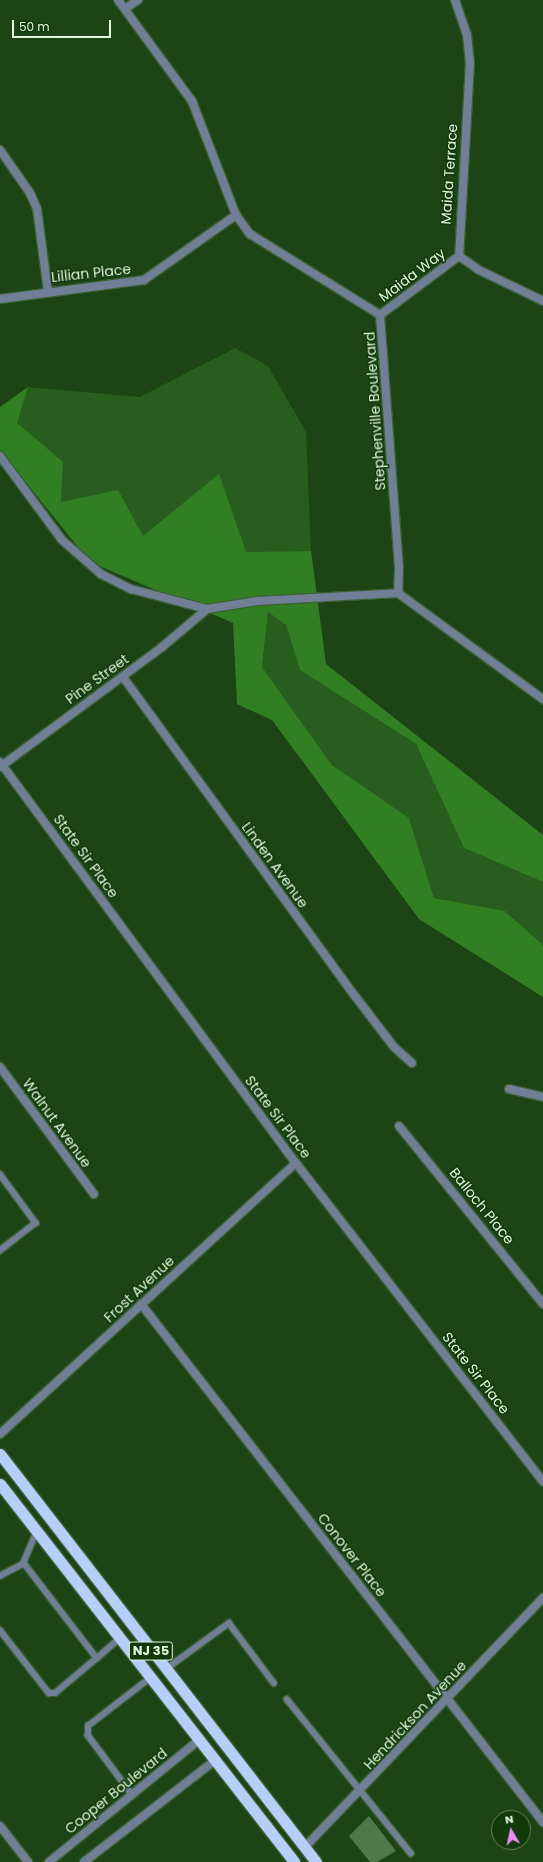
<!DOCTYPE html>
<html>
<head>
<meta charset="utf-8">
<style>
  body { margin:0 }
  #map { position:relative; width:543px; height:1862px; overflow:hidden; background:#1c4415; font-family:Poppins,sans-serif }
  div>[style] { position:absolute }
  .green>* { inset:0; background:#275e1e }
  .forest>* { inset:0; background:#327f23 }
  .building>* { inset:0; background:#4f7948 }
  .roads { filter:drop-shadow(1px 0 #3b6135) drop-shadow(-1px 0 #3b6135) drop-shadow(0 1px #3b6135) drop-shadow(0 -1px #3b6135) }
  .service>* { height:5.5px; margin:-2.75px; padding:0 2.75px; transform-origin:2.75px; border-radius:2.75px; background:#707e96 }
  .minor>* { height:8px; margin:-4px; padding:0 4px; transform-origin:4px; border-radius:4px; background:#707e96 }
  .trunk>* { height:11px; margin:-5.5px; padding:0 5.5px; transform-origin:5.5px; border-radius:5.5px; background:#b6cff8 }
  span { translate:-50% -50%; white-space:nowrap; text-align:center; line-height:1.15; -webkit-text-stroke:3px #113909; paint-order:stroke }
  .shield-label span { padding:1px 3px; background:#113909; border:1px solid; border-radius:3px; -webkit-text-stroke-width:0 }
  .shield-label { font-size:13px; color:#e0f7dc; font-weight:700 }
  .street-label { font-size:14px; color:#e0f7dc }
  .north { position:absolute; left:491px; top:1810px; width:40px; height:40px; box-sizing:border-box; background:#113909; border:1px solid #64855d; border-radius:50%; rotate:351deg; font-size:11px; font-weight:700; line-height:16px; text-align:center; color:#e0f7dc }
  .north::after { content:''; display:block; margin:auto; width:14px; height:18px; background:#ea8dfd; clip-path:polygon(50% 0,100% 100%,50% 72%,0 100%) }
  .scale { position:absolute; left:12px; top:20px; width:99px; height:18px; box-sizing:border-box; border:2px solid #e0f7dc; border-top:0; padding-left:5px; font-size:12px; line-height:14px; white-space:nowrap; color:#e0f7dc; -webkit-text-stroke:3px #113909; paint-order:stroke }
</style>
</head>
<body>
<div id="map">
  <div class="green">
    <i style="clip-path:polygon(235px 348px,268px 366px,306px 432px,311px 551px,246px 553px,143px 536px,61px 502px,17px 423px,28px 387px,140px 397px)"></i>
    <i style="clip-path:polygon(268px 612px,286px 625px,300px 670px,416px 744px,464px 848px,543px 882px,543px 945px,505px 911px,434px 898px,409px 818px,332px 765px,262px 667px)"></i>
  </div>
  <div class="forest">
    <i style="clip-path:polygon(28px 387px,17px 423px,63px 462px,61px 502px,118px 490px,143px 536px,219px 474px,246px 552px,311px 551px,326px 664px,543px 835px,543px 882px,464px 848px,416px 744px,300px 670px,286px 625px,268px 612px,262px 667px,332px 765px,409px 818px,434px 898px,505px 911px,543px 945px,543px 997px,419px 919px,272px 720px,237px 704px,233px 623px,90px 562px,0 450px,0 407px)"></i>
  </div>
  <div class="building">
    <i style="clip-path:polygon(369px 1816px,396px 1851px,377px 1862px,370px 1862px,349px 1836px)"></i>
  </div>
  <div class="roads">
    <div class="service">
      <i style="left:0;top:1174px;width:61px;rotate:53.7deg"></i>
      <i style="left:36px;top:1223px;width:46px;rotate:142.1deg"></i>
      <i style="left:37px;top:1532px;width:34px;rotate:113deg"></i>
      <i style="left:24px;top:1563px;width:120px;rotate:52.5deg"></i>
      <i style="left:97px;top:1658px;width:30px;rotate:-41deg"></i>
      <i style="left:0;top:1576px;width:27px;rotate:-28deg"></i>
      <i style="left:0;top:1630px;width:80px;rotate:52.1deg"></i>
      <i style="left:49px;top:1693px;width:6px"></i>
      <i style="left:55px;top:1693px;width:55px;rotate:-39.8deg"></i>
      <i style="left:166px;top:1669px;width:78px;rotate:-36.1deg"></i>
      <i style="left:229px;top:1623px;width:75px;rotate:53.1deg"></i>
      <i style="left:287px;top:1699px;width:198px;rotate:51.2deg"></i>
      <i style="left:132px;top:1795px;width:74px;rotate:-126.7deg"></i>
      <i style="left:88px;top:1736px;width:10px;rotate:-90deg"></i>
      <i style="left:88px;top:1726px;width:78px;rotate:-37.7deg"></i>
    </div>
    <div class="minor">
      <i style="left:118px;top:0;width:125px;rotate:53.8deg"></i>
      <i style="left:192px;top:101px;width:122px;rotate:68.9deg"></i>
      <i style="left:236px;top:215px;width:24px;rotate:54deg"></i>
      <i style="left:250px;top:234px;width:153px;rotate:31.9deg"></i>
      <i style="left:380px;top:315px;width:254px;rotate:85.7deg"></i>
      <i style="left:399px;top:568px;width:25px;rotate:92deg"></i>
      <i style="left:455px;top:0;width:37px;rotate:71deg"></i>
      <i style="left:467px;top:35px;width:27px;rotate:84deg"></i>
      <i style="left:470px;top:62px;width:194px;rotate:93.2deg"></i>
      <i style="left:125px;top:9px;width:16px;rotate:-35deg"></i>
      <i style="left:0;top:150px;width:52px;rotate:55.1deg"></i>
      <i style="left:30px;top:193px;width:17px;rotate:66deg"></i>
      <i style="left:37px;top:209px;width:83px;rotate:82.4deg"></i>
      <i style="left:459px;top:256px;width:24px;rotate:35deg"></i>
      <i style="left:479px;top:270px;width:71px;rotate:25.8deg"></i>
      <i style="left:0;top:299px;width:145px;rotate:-7.5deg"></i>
      <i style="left:144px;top:280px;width:113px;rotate:-35.2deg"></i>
      <i style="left:380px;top:315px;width:99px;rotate:-36.8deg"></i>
      <i style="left:0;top:456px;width:104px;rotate:53.6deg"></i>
      <i style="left:62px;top:540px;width:52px;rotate:41.1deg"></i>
      <i style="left:101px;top:574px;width:34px;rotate:27deg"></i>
      <i style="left:131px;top:589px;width:79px;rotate:14.7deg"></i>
      <i style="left:207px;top:609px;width:51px;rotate:-9.1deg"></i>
      <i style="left:257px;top:601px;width:141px;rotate:-3.2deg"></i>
      <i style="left:398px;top:593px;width:180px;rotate:36.2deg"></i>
      <i style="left:123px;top:677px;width:394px;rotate:54deg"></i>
      <i style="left:355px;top:996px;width:64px;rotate:52.6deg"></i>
      <i style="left:394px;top:1047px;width:24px;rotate:42deg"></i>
      <i style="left:0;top:762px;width:498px;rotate:53.6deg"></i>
      <i style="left:296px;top:1163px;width:403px;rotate:52.2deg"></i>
      <i style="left:0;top:767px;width:202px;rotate:-36.5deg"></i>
      <i style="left:162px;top:647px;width:59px;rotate:-40.2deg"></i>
      <i style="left:0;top:1067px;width:158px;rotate:53.5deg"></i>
      <i style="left:509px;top:1089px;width:35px;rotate:13deg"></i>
      <i style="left:399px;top:1126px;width:229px;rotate:51deg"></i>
      <i style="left:141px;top:1304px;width:656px;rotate:52.19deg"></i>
      <i style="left:0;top:1434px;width:401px;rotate:-42.5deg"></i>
      <i style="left:0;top:1826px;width:46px;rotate:52.1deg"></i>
      <i style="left:304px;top:1848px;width:346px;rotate:-46.3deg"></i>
      <i style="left:49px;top:1862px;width:192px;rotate:-39.1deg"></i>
      <i style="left:84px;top:1862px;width:165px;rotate:-37.8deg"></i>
    </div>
    <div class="trunk">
      <i style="left:0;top:1454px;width:516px;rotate:52.24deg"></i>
      <i style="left:0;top:1484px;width:479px;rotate:52.1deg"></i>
    </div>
  </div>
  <div class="shield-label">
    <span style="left:151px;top:1651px">NJ 35</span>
  </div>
  <div class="street-label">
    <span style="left:449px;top:174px;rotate:-86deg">Maida Terrace</span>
    <span style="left:91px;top:273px;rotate:-6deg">Lillian Place</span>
    <span style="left:412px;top:275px;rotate:-37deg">Maida Way</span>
    <span style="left:375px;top:411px;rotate:-94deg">Stephenville Boulevard</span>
    <span style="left:97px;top:679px;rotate:-36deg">Pine Street</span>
    <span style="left:86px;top:856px;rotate:54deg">State Sir Place</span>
    <span style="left:275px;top:865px;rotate:54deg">Linden Avenue</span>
    <span style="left:278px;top:1117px;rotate:53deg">State Sir Place</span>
    <span style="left:57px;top:1123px;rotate:54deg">Walnut Avenue</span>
    <span style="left:482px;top:1206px;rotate:51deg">Balloch Place</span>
    <span style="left:139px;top:1289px;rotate:-43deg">Frost Avenue</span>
    <span style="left:476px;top:1373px;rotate:52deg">State Sir Place</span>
    <span style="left:352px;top:1555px;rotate:52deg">Conover Place</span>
    <span style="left:415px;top:1715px;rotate:-47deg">Hendrickson Avenue</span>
    <span style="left:116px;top:1791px;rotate:-39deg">Cooper Boulevard</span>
  </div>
  <div class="north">N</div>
  <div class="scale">50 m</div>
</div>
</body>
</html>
